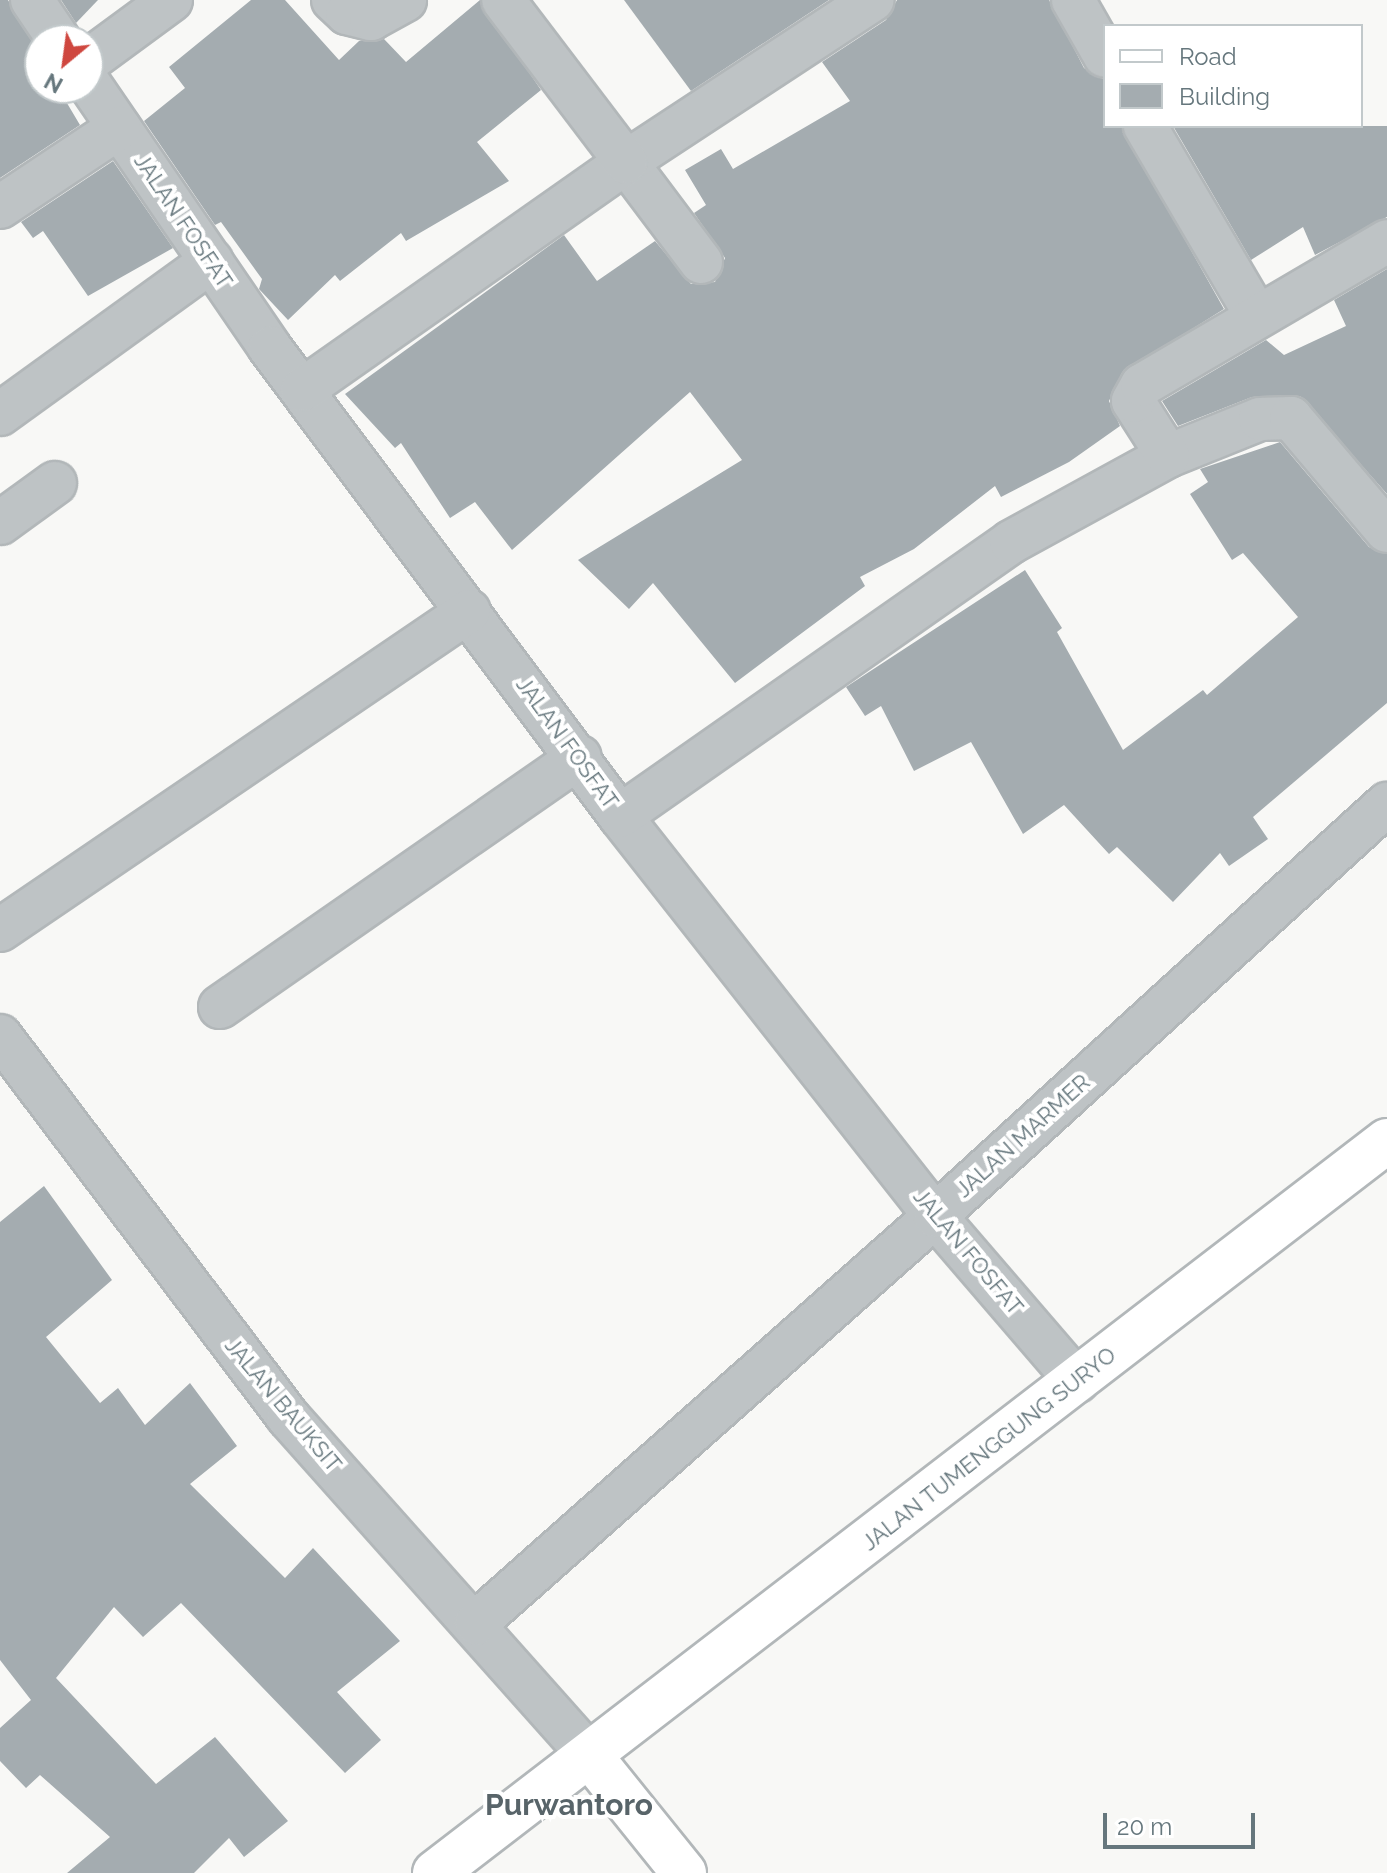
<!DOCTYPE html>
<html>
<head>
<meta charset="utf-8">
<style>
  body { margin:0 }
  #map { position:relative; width:1387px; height:1873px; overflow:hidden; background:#f8f8f6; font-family:Raleway,sans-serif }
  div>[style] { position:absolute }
  .building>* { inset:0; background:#a4acb0 }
  .roads { filter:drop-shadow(2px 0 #b2b7b9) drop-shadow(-2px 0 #b2b7b9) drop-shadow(0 2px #b2b7b9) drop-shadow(0 -2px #b2b7b9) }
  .minor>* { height:42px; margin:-21px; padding:0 21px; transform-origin:21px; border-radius:21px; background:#bec3c5 }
  .primary>* { height:44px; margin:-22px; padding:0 22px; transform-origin:22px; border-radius:22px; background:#fff }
  .trunk>* { height:44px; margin:-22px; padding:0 22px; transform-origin:22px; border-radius:22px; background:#fff }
  span { translate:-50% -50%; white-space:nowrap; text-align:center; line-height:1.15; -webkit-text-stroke:8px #fff; paint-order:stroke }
  .street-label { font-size:22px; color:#66777d }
  .district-label { font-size:30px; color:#586469; font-weight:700 }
  .legend { position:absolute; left:1103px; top:24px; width:260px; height:104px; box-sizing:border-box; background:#fff; border:2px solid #c2c9cb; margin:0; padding:10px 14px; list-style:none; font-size:24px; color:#66777d }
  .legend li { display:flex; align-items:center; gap:16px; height:40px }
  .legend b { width:40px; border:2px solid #c2c9cb }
  .north { position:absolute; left:24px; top:24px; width:80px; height:80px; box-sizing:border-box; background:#fff; border:2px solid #c2c9cb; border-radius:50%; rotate:209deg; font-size:22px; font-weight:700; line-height:32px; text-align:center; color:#66777d }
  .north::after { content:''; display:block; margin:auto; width:28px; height:36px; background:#cf473f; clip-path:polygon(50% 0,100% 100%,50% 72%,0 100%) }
  .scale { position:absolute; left:1103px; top:1813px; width:152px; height:36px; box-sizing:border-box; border:4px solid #66777d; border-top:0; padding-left:10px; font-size:24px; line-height:28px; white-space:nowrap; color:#66777d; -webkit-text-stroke:6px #fff; paint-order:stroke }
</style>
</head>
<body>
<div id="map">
  <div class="building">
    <i style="clip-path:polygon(0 0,8px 0,40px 54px,40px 88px,58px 88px,80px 125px,0 178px)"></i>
    <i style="clip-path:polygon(61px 0,98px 0,76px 23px)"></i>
    <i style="clip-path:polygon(251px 0,285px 0,339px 60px,359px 41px,384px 39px,406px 62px,480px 0,541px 90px,477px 142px,509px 181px,406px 241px,401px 233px,340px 281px,335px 275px,288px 320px,259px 289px,262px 279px,221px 222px,215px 225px,144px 121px,185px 88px,169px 67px)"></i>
    <i style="clip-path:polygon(624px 0,829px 0,691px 91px)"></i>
    <i style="clip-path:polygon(897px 0,1049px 0,1084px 68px,1105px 80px,1105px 126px,1121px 126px,1224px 309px,1122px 373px,1109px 401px,1120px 426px,1069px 462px,1001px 497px,995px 486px,914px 549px,860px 577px,865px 586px,735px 683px,653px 583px,629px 609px,578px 560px,742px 460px,690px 392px,512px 550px,475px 502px,450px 518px,401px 443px,395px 448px,345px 394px,564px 235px,597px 281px,655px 241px,691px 284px,715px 282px,725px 258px,694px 213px,706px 205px,685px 170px,721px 149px,733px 169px,850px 101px,822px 62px,886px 20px)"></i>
    <i style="clip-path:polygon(1173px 126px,1387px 126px,1387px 217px,1315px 255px,1303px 227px,1251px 260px)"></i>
    <i style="clip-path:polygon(113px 161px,173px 248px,88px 296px,43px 231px,33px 238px,21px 222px)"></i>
    <i style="clip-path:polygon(1387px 269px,1387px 494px,1300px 396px,1252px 397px,1178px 426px,1162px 401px,1266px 340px,1284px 355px,1346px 326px,1334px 300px)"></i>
    <i style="clip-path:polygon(1280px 442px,1369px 547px,1387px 554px,1387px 703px,1253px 817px,1268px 839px,1229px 866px,1220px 853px,1173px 902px,1117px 847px,1109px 854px,1064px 805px,1023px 834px,971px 742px,914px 771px,881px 706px,865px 716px,846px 687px,1025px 570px,1062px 628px,1057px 632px,1123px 750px,1203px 690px,1207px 695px,1298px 617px,1243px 553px,1232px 560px,1190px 494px,1208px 482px,1200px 469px)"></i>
    <i style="clip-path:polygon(44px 1186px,112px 1280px,46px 1337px,100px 1403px,118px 1388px,145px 1425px,190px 1383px,237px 1446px,190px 1484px,285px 1578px,313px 1548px,400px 1641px,337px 1692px,381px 1740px,345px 1773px,181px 1603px,143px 1637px,114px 1607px,56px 1678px,156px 1784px,215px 1737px,288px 1821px,244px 1857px,229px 1838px,194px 1873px,67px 1873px,110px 1837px,40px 1775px,26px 1788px,0 1761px,0 1728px,31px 1700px,0 1660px,0 1222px)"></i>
  </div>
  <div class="roads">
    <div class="minor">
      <i style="left:32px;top:0;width:48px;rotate:56deg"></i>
      <i style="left:333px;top:0;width:19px;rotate:43deg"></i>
      <i style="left:347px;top:13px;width:25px;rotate:14deg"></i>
      <i style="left:371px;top:19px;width:39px;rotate:-29deg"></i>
      <i style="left:1073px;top:0;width:64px;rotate:60.3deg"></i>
      <i style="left:88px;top:61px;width:103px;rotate:-36.3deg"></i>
      <i style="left:88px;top:82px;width:322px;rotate:55.6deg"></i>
      <i style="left:270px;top:348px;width:584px;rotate:53.21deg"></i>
      <i style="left:620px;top:816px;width:509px;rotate:51.78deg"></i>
      <i style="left:935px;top:1216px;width:218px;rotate:49.3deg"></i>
      <i style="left:1145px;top:126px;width:221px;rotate:59.6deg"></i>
      <i style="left:0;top:207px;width:143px;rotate:-33.6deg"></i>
      <i style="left:701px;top:262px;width:125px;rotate:-126.9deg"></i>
      <i style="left:626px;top:162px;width:295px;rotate:-33.3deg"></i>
      <i style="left:302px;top:390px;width:396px;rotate:-35.1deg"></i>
      <i style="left:626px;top:162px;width:203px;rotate:-127.2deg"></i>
      <i style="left:0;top:414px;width:261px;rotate:-35.9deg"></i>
      <i style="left:1168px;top:456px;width:99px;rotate:-21.9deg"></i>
      <i style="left:1260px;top:419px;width:31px;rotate:-2deg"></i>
      <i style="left:1291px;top:418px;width:148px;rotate:49.7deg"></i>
      <i style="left:0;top:523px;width:68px;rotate:-36deg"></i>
      <i style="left:620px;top:816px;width:477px;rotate:-35deg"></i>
      <i style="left:1011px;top:542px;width:179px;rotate:-28.7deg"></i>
      <i style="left:1168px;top:456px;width:65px;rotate:-122.5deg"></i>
      <i style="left:1133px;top:401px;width:18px;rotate:-61deg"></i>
      <i style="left:1142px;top:385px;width:284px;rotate:-30.4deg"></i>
      <i style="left:0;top:930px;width:567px;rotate:-34.22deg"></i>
      <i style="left:220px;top:1007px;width:438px;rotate:-34.8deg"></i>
      <i style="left:0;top:1036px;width:478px;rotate:52.9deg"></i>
      <i style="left:288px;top:1417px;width:454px;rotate:48.3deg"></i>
      <i style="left:476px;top:1623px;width:613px;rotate:-41.56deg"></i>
      <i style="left:935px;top:1216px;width:612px;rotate:-42.35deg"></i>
    </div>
    <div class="primary">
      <i style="left:590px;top:1756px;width:150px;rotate:51.2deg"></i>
    </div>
    <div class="trunk">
      <i style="left:435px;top:1873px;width:1201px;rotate:-37.56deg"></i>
    </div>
  </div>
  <div class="street-label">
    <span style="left:183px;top:221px;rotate:56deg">JALAN FOSFAT</span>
    <span style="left:567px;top:743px;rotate:54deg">JALAN FOSFAT</span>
    <span style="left:1023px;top:1136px;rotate:-42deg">JALAN MARMER</span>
    <span style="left:968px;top:1252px;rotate:50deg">JALAN FOSFAT</span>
    <span style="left:283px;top:1405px;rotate:50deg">JALAN BAUKSIT</span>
    <span style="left:989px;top:1449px;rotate:-38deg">JALAN TUMENGGUNG SURYO</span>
  </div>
  <div class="district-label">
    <span style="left:569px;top:1805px">Purwantoro</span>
  </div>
  <ul class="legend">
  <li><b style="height:10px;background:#fff"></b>Road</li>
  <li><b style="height:22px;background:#a4acb0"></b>Building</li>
  </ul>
  <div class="north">N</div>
  <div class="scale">20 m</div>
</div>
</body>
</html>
